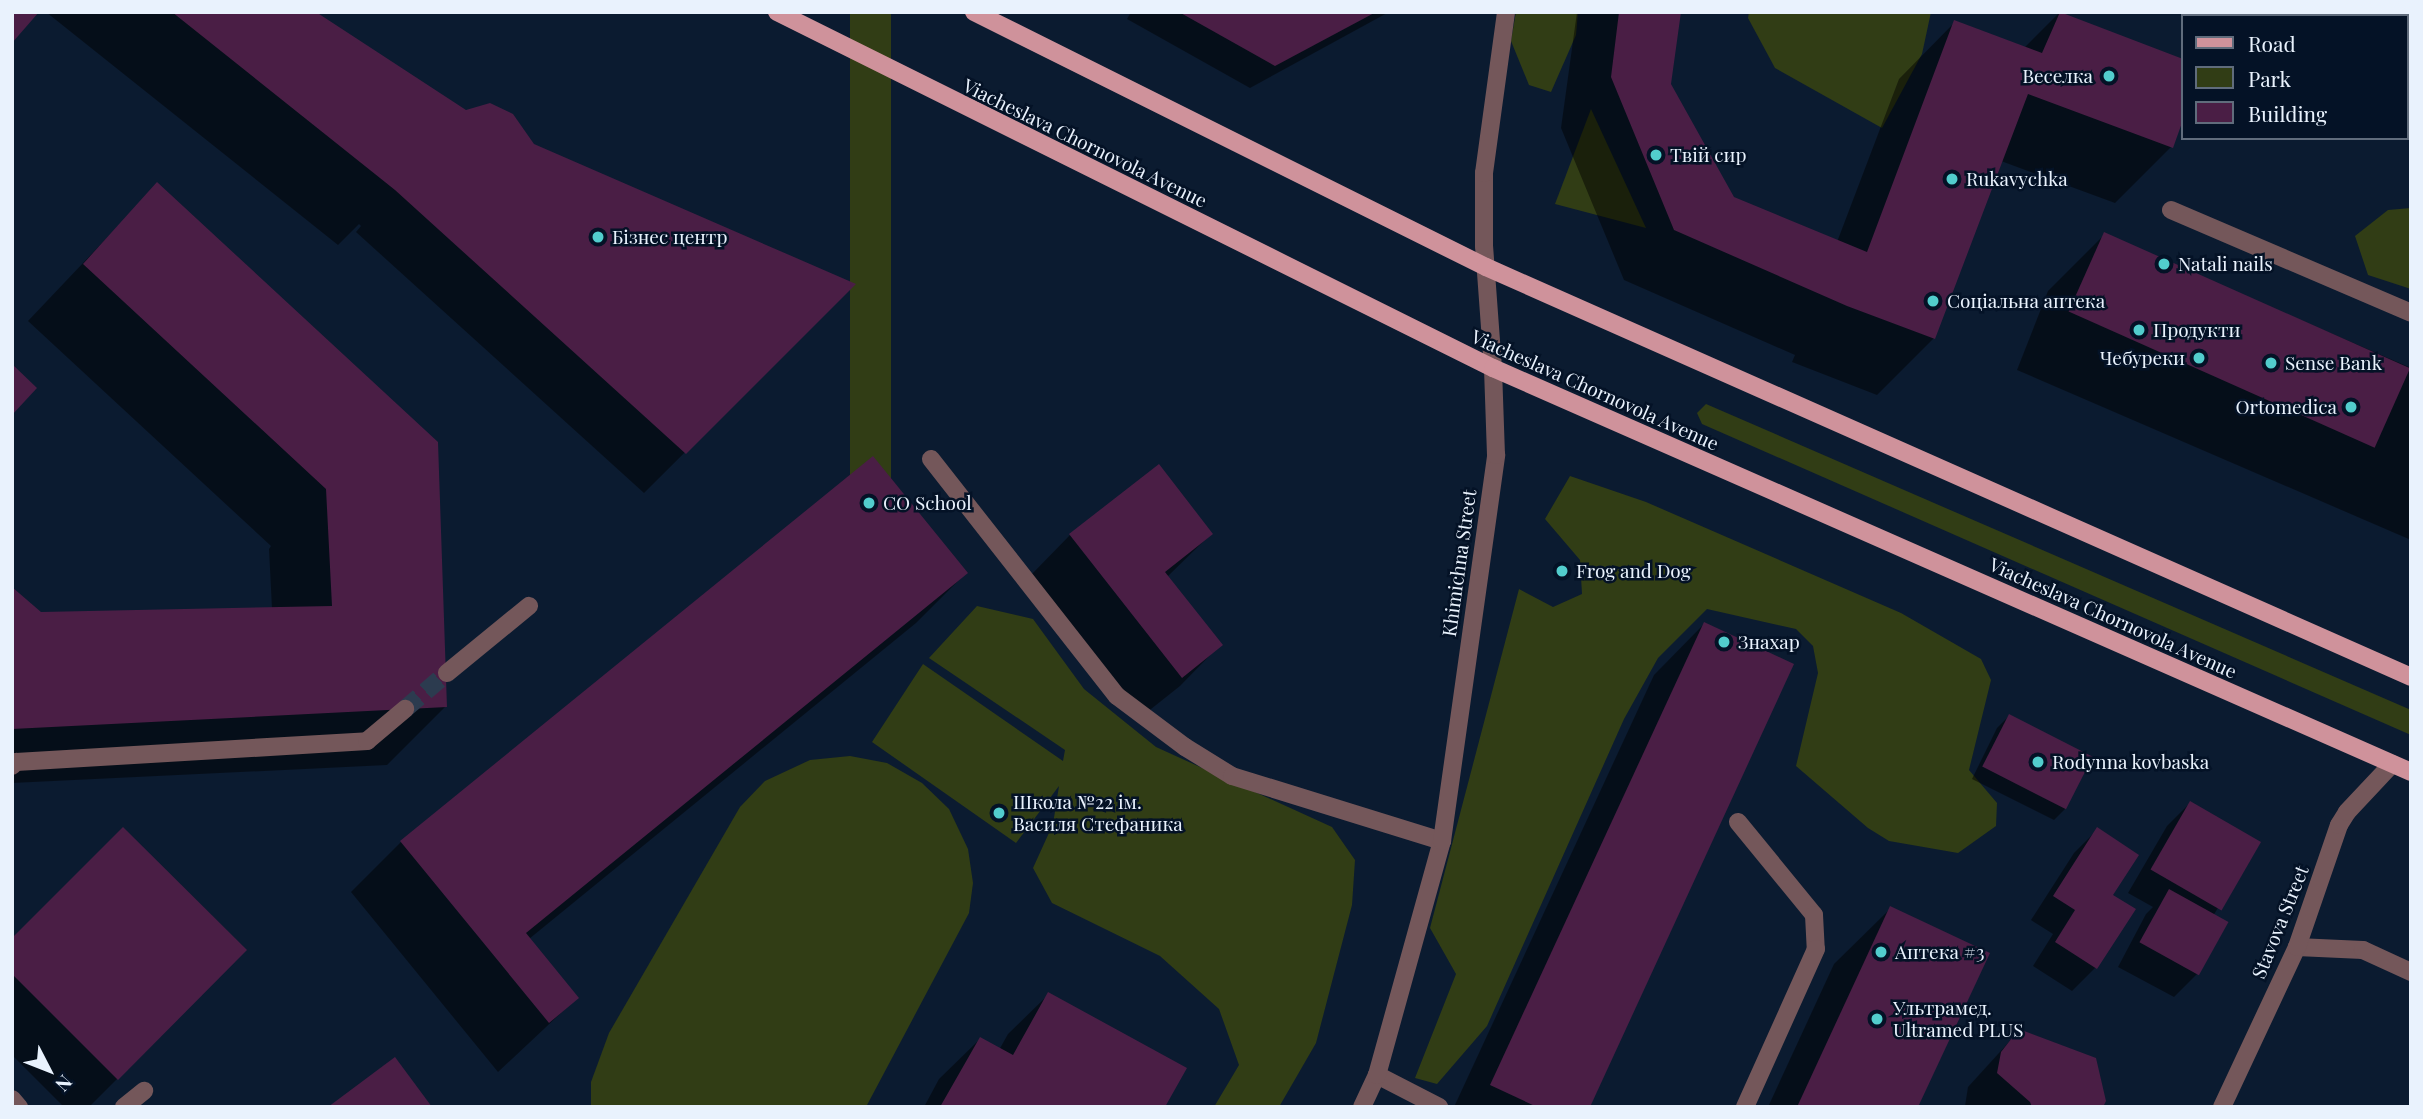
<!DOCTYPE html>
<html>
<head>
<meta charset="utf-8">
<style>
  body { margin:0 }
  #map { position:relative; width:2423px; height:1119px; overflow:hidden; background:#0b1b30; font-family:"Playfair Display",serif }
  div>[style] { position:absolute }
  .green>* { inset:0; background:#313d15; transform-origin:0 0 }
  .shadow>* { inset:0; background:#0007 }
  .building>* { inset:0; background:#4a1e45; transform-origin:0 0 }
  .minor-tunnel>* { height:18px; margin-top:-9px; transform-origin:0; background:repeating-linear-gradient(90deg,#2c3b4f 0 18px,transparent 0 27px) }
  .service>* { height:18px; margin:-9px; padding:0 9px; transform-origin:9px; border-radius:9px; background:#74575a }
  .minor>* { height:18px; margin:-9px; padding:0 9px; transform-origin:9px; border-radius:9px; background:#74575a }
  .tertiary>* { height:18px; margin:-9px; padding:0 9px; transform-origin:9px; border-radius:9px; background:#74575a }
  .primary>* { height:18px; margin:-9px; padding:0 9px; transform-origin:9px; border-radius:9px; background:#cf929b }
  .dots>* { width:19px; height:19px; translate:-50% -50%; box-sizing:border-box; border:4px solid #041226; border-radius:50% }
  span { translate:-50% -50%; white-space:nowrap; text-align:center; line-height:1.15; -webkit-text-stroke:5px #041226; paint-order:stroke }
  .poi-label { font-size:19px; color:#e9f2fd }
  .right { translate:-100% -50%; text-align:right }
  .left { translate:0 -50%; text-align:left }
  .street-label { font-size:19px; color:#e9f2fd }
  .frame { position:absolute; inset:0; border:14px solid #e9f2fd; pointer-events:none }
  .legend { position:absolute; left:2181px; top:14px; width:228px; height:126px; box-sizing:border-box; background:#041226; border:2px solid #606c7c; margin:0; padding:9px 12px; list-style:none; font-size:21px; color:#e9f2fd }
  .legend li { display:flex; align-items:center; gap:14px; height:35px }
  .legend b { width:35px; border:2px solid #606c7c }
  .north { position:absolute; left:14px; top:1035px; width:70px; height:70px; -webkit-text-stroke:5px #041226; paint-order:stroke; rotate:132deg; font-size:19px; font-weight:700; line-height:28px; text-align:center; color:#e9f2fd }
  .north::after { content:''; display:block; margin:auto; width:24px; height:32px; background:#e9f2fd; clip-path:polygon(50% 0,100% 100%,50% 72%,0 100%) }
</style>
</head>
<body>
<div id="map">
  <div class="green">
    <i style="left:850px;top:12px;width:41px;height:567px"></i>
    <i style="clip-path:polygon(1516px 12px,1578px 12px,1576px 35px,1551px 92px,1529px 85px,1511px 41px)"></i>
    <i style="clip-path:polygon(1749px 12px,1931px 12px,1922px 54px,1882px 128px,1775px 68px,1748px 18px)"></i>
    <i style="clip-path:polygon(2268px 12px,2411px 12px,2411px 125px,2407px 123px,2407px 16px,2273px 16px)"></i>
    <i style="clip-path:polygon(1591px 109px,1646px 228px,1555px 204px)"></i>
    <i style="clip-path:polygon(2411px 208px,2411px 289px,2368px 275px,2355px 236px,2388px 210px)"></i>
    <i style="clip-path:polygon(1706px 404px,2411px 710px,2411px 735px,1702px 424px,1697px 413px)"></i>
    <i style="clip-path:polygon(1570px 476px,1646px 502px,1901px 613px,1981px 659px,1991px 680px,1969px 770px,1997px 803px,1996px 826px,1958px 853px,1889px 841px,1868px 828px,1796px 766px,1818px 673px,1813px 646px,1796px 629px,1707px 609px,1658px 658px,1624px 719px,1487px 1026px,1437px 1084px,1415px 1078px,1456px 974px,1430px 928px,1519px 589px,1553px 607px,1582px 594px,1580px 560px,1545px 519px)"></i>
    <i style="clip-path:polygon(977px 606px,1033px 619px,1084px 689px,1156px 747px,1332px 827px,1355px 860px,1352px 905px,1316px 1043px,1279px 1107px,1214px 1107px,1239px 1065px,1219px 1009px,1160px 956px,1052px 903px,1033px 868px,1053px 824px,1059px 786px,1016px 843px,872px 742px,923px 664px,1063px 761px,1065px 750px,929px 658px)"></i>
    <i style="clip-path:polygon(850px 756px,887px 763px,922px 783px,949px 809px,968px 849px,973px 883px,969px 913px,866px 1107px,591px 1107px,591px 1082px,609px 1033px,740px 807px,765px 781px,810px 760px)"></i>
  </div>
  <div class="shadow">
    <i style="clip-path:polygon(46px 12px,313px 12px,465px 112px,533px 146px,853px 285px,644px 493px,356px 232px,361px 226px,359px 224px,338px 245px)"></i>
    <i style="clip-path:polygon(1131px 12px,1389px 12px,1250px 88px,1127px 19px)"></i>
    <i style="clip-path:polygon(1577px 12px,1680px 12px,1670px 85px,1732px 198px,1837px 242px,1899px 79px,1955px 22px,2024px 48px,2058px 14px,2183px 60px,2183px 115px,2171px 147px,2115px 203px,2001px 161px,1934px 338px,1877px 395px,1792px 362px,1795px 355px,1624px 280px,1561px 128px)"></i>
    <i style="clip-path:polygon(157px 185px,400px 408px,446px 706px,387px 765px,12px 783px,12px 589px,41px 614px,272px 609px,269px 549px,271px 546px,28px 321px)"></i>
    <i style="clip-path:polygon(2104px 235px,2411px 368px,2411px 540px,2017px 370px,2048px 291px)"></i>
    <i style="clip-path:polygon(1211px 534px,1167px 577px,1220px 645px,1180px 686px,1141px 717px,1030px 576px,1070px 535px)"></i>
    <i style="clip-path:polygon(966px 573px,916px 623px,529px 939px,577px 998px,498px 1072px,351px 892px,401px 842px)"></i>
    <i style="clip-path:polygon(1704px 624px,1588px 1107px,1454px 1107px,1654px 675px)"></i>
    <i style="clip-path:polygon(2009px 716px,2066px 808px,2054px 820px,1972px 779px,1997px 728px)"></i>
    <i style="clip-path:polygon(2190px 803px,2258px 843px,2213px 916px,2197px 974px,2174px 997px,2118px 967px,2146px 914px,2153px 907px,2128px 893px,2167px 826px)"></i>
    <i style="clip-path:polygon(2097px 830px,2111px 895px,2133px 909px,2095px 968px,2072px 991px,2033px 966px,2053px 934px,2031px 920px,2074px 853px)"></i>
    <i style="clip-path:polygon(1891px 908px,1916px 1107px,1768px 1107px,1834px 964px)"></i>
    <i style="clip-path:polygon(12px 941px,158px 1038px,89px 1107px,64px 1107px,12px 1055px)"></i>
    <i style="clip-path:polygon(1049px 994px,1163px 1107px,924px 1107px,939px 1079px,980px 1039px,999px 1050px,1008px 1034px)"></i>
    <i style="clip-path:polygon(2019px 1031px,2101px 1107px,1965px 1106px,1968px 1087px)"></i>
  </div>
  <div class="building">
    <i style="clip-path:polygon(12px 12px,39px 12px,12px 43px)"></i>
    <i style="clip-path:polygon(172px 12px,316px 12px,466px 110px,490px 103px,513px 114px,534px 144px,856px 284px,686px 454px,395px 190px)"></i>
    <i style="clip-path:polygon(1179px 12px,1376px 12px,1275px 66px)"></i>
    <i style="clip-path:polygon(1619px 12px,1681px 12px,1671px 84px,1734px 197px,1867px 252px,1954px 20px,2042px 53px,2060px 12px,2183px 59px,2183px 120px,2173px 148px,2028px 94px,1935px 339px,1847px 306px,1674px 230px,1611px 77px)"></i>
    <i style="clip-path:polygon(157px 182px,438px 442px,447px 707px,12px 729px,12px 587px,41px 612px,332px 606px,326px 489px,83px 264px)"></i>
    <i style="left:2104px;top:232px;width:335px;height:87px;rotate:24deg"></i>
    <i style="clip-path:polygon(12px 364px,37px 388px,12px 415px)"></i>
    <i style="clip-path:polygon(873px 456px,968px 573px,526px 933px,579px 998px,549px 1023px,400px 841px)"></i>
    <i style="clip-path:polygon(1159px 464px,1213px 534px,1165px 572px,1223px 645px,1182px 678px,1069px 534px)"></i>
    <i style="clip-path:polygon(1704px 622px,1794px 664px,1590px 1107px,1537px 1107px,1490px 1085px)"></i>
    <i style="left:2009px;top:714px;width:94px;height:59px;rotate:27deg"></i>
    <i style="left:2190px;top:801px;width:82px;height:79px;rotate:30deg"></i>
    <i style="clip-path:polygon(123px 827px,247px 950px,118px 1080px,12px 974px,12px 938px)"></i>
    <i style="clip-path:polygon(2097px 827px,2139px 855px,2113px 895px,2136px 909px,2097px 969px,2055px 942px,2075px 910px,2053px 896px)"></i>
    <i style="left:2169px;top:889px;width:68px;height:61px;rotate:29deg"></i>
    <i style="clip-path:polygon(1890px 906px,1990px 953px,1918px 1107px,1797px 1107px)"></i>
    <i style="clip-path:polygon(1048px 992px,1187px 1068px,1165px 1107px,940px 1107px,980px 1037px,1013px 1055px)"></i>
    <i style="clip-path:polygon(2019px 1029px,2096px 1058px,2106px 1101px,2103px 1107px,2032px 1107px,2030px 1102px,1997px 1073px,2001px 1052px)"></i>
    <i style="clip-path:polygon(395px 1057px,432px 1107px,328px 1107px)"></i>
  </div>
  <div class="minor-tunnel">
    <i style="left:405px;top:709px;width:55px;rotate:-40.6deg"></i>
  </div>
  <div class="service">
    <i style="left:2171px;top:210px;width:261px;rotate:23.2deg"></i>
    <i style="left:931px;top:459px;width:301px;rotate:51.9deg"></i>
    <i style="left:1117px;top:696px;width:85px;rotate:36.9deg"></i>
    <i style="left:1185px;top:747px;width:55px;rotate:31.7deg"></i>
    <i style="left:1232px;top:776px;width:220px;rotate:17.2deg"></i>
    <i style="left:1738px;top:822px;width:120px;rotate:50.7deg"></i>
    <i style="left:1814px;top:915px;width:34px;rotate:87deg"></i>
    <i style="left:1816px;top:949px;width:173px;rotate:114.2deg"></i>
    <i style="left:2297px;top:947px;width:66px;rotate:2.6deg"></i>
    <i style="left:2363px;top:950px;width:53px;rotate:24.6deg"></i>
    <i style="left:124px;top:1107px;width:26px;rotate:-39deg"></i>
  </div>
  <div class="minor">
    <i style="left:447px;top:673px;width:106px;rotate:-39.3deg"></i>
    <i style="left:12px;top:766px;width:6px;rotate:-45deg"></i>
    <i style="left:16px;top:762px;width:352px;rotate:-3.4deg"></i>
    <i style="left:367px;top:741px;width:50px;rotate:-40.1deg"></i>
    <i style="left:1377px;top:1075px;width:70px;rotate:27.3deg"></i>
    <i style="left:12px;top:1099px;width:11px;rotate:49deg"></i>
    <i style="left:2222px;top:1107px;width:177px;rotate:-64.9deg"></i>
    <i style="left:2297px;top:947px;width:129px;rotate:-71deg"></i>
    <i style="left:2339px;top:825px;width:15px;rotate:-58deg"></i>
    <i style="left:2347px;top:812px;width:66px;rotate:-46.8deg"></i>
  </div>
  <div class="tertiary">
    <i style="left:1362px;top:1107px;width:35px;rotate:-65deg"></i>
    <i style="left:1377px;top:1075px;width:243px;rotate:-74.5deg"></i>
    <i style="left:1442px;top:841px;width:390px;rotate:-82deg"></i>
    <i style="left:1496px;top:455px;width:87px;rotate:-92deg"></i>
    <i style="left:1493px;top:368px;width:122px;rotate:-94.2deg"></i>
    <i style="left:1484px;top:246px;width:73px;rotate:-90deg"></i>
    <i style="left:1484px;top:173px;width:162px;rotate:-82.2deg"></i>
  </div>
  <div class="primary">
    <i style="left:777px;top:12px;width:800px;rotate:26.44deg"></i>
    <i style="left:1493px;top:368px;width:1003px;rotate:23.75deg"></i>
    <i style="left:974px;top:12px;width:572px;rotate:26.48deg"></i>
    <i style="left:1486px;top:267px;width:1012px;rotate:23.9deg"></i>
  </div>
  <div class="dots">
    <i style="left:2109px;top:76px;background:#52cdcd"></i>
    <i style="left:1656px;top:155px;background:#52cdcd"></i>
    <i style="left:1952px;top:179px;background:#52cdcd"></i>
    <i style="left:598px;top:237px;background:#52cdcd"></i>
    <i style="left:2164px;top:264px;background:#52cdcd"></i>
    <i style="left:1933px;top:301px;background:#52cdcd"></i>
    <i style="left:2139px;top:330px;background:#52cdcd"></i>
    <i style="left:2199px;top:358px;background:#52cdcd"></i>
    <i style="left:2271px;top:363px;background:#52cdcd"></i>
    <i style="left:2351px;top:407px;background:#52cdcd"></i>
    <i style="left:869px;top:503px;background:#52cdcd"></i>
    <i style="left:1562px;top:571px;background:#52cdcd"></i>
    <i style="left:1724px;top:642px;background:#52cdcd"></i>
    <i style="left:2038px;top:762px;background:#52cdcd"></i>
    <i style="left:999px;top:813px;background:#52cdcd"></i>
    <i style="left:1881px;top:952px;background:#52cdcd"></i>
    <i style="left:1877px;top:1019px;background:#52cdcd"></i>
  </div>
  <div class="poi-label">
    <span class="right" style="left:2093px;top:76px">Веселка</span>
    <span class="left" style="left:1670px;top:155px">Твій сир</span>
    <span class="left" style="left:1966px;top:179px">Rukavychka</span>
    <span class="left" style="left:612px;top:237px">Бізнес центр</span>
    <span class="left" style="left:2178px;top:264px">Natali nails</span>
    <span class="left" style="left:1947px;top:301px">Соціальна аптека</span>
    <span class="left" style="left:2153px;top:330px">Продукти</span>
    <span class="right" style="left:2185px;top:358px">Чебуреки</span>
    <span class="left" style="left:2285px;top:363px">Sense Bank</span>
    <span class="right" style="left:2337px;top:407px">Ortomedica</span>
    <span class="left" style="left:883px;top:503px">CO School</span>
    <span class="left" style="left:1576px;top:571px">Frog and Dog</span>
    <span class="left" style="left:1738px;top:642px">Знахар</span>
    <span class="left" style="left:2052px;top:762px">Rodynna kovbaska</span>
    <span class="left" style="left:1013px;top:813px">Школа №22 ім.<br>Василя Стефаника</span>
    <span class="left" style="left:1895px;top:952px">Аптека #3</span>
    <span class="left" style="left:1893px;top:1019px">Ультрамед.<br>Ultramed PLUS</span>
  </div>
  <div class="street-label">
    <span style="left:1085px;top:143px;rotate:26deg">Viacheslava Chornovola Avenue</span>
    <span style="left:1595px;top:390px;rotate:24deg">Viacheslava Chornovola Avenue</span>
    <span style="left:1459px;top:563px;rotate:-82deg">Khimichna Street</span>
    <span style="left:2113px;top:618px;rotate:24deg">Viacheslava Chornovola Avenue</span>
    <span style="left:2280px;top:922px;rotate:-68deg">Stavova Street</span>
  </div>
  <div class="frame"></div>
  <ul class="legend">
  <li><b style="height:9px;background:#cf929b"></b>Road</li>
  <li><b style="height:19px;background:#313d15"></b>Park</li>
  <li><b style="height:19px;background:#4a1e45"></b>Building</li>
  </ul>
  <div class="north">N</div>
</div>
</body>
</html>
